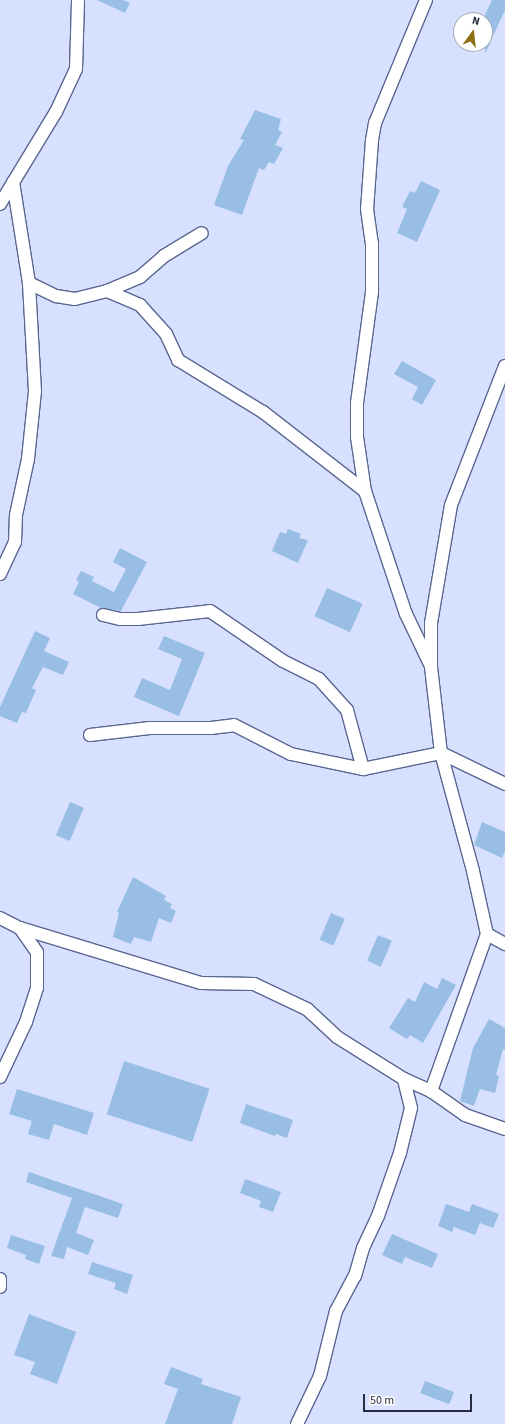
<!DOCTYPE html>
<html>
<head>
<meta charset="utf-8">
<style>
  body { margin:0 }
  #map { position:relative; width:505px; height:1424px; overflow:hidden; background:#d7e1ff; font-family:"Source Sans 3",sans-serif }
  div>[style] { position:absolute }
  .building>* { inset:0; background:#98bee6; transform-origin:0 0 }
  .roads { filter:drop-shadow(1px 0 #596691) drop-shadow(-1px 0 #596691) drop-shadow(0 1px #596691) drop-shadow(0 -1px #596691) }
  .street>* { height:12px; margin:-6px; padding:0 6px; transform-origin:6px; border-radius:6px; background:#fff }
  span { translate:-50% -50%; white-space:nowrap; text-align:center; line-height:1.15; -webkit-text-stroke:3px #fff; paint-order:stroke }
  .north { position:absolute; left:453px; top:12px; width:40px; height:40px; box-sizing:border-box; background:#fff; border:1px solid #a9abb3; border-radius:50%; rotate:15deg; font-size:11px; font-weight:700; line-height:16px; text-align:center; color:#272d40 }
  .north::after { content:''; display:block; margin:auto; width:14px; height:18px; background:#8c7013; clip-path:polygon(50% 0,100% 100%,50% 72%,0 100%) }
  .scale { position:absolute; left:363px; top:1394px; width:109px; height:18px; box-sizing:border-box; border:2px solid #272d40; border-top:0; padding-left:5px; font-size:12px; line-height:14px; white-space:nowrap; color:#272d40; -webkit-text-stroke:3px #fff; paint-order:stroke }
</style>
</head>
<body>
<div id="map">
  <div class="building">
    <i style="clip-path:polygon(97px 0,123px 0,130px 3px,125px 13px)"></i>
    <i style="clip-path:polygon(492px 0,505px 0,505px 10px,485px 54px,485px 15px)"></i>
    <i style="clip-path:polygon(255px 110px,281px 119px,278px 130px,282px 132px,275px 145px,283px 148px,274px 164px,269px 162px,264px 170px,259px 168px,242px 215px,214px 205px,228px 166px,244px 140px,240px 139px)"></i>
    <i style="clip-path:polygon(421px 181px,440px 190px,417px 242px,397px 233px,407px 209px,402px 207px,410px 191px,415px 193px)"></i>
    <i style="clip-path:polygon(402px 361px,436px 380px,422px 405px,412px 399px,418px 387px,394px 374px)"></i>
    <i style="clip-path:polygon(288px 529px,301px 534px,299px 538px,308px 540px,298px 563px,272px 551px,280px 532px,286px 534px)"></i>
    <i style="clip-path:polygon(120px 548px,147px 562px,121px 611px,101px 608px,73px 594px,79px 582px,76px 580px,81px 571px,94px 577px,92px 581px,114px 592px,126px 569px,113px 562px)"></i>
    <i style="left:327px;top:588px;width:39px;height:31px;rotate:24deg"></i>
    <i style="clip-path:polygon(35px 631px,50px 638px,44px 651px,69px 662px,63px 675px,43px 667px,32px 688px,36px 690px,26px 713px,22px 712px,17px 723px,0 716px,0 707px)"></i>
    <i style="clip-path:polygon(164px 636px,205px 653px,179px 716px,134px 697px,142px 678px,170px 690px,182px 659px,158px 649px)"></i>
    <i style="left:70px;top:802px;width:15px;height:36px;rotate:23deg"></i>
    <i style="clip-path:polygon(482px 822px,505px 832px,505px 851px,502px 858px,474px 845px)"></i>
    <i style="clip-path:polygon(133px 877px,166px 896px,164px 900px,172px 904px,170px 908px,176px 911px,171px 923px,159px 918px,151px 942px,134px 937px,131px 944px,113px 937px,119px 913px,117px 912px)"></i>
    <i style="left:331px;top:913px;width:15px;height:29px;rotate:23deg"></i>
    <i style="left:378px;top:935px;width:15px;height:28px;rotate:23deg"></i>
    <i style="clip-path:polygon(442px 978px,456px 985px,423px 1043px,410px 1035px,407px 1039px,389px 1028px,408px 998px,415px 1002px,424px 982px,437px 989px)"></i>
    <i style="clip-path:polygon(489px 1019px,505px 1028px,505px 1050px,503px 1049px,496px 1075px,499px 1076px,495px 1093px,480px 1089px,474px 1106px,460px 1101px,473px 1048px)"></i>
    <i style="left:124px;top:1061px;width:90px;height:56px;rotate:18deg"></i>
    <i style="clip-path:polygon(17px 1089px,94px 1113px,87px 1135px,54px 1124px,49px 1140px,28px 1134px,32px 1121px,9px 1114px)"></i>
    <i style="clip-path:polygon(246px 1104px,293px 1120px,287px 1138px,276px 1134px,275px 1136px,240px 1123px)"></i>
    <i style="clip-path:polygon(29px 1172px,123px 1204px,118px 1218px,85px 1207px,76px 1233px,94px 1240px,88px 1255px,67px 1247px,64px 1259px,51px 1256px,72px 1198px,26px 1182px)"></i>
    <i style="clip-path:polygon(245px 1179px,281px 1192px,273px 1212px,259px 1207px,261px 1201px,240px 1193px)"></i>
    <i style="clip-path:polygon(446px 1204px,469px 1212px,472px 1204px,499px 1214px,493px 1228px,480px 1223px,475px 1235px,454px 1227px,452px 1232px,438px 1226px)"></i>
    <i style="clip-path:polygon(392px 1234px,438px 1254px,432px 1268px,405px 1257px,402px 1264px,382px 1255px)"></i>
    <i style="clip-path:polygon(11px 1235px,45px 1246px,39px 1264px,25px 1259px,26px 1255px,7px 1248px)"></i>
    <i style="clip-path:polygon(92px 1262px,133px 1275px,127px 1294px,114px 1289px,116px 1283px,88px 1274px)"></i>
    <i style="clip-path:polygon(29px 1314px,76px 1332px,57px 1384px,30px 1374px,35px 1362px,14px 1355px)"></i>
    <i style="clip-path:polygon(171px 1367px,203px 1379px,201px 1384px,241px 1397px,232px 1424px,165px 1424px,178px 1389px,164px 1384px)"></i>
    <i style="left:425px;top:1381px;width:31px;height:13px;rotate:21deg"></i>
  </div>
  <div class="roads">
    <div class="street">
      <i style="left:426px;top:0;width:133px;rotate:112.5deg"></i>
      <i style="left:375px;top:123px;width:17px;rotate:100deg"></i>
      <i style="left:372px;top:140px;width:69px;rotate:94.1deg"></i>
      <i style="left:367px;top:209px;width:34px;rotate:82deg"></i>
      <i style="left:372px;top:243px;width:49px;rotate:90deg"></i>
      <i style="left:372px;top:292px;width:112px;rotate:97.7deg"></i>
      <i style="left:357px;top:403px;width:34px;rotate:90deg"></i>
      <i style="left:357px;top:437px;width:55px;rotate:81.6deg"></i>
      <i style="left:365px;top:491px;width:130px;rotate:71.6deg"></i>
      <i style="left:406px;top:614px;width:55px;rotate:64.4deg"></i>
      <i style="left:0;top:204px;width:108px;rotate:-58.7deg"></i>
      <i style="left:56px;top:112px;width:47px;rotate:-65.1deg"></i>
      <i style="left:76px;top:69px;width:69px;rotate:-88.3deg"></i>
      <i style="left:29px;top:283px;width:30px;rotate:26deg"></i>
      <i style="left:56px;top:296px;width:19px;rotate:9deg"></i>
      <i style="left:75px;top:299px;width:33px;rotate:-14deg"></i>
      <i style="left:107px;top:291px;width:36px;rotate:23deg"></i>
      <i style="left:140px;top:305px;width:39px;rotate:48deg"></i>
      <i style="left:166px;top:334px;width:29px;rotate:65deg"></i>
      <i style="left:178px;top:360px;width:100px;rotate:31.5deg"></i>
      <i style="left:263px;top:412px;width:129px;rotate:37.8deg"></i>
      <i style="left:107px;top:291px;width:36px;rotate:-23deg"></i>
      <i style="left:140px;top:277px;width:32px;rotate:-41deg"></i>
      <i style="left:164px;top:256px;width:44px;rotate:-31.2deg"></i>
      <i style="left:505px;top:366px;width:149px;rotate:111.2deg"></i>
      <i style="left:451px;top:505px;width:120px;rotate:99.6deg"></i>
      <i style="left:431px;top:623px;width:44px;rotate:90deg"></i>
      <i style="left:431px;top:667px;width:87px;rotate:83.4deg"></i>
      <i style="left:441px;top:753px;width:122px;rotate:74.8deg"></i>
      <i style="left:473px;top:871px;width:65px;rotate:77.5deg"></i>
      <i style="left:487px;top:934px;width:167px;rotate:109.6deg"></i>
      <i style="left:431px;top:1091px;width:42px;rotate:35.2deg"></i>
      <i style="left:465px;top:1115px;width:42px;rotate:19.3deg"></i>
      <i style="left:0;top:574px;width:35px;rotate:-65deg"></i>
      <i style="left:15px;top:542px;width:27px;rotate:-88deg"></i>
      <i style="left:16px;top:515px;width:57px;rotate:-77.9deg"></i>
      <i style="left:28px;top:459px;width:68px;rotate:-84.1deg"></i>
      <i style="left:35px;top:391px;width:108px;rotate:-93.2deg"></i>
      <i style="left:29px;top:283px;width:102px;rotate:-99deg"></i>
      <i style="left:103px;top:615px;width:18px;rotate:13deg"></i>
      <i style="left:121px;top:619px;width:17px"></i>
      <i style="left:138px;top:619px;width:72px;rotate:-6.3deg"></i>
      <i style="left:210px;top:611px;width:88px;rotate:34.4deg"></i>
      <i style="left:283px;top:661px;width:40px;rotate:26.6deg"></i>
      <i style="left:319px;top:679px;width:42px;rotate:47.9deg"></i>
      <i style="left:347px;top:710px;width:61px;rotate:74.8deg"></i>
      <i style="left:90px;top:735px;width:60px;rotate:-6.7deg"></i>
      <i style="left:150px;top:728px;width:61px"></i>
      <i style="left:211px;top:728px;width:23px;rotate:-7deg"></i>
      <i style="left:234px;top:725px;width:64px;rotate:27deg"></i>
      <i style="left:291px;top:754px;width:74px;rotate:11.8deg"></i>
      <i style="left:363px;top:769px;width:80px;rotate:-11.6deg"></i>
      <i style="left:441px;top:753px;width:71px;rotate:25.8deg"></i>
      <i style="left:0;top:918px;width:22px;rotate:27deg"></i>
      <i style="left:20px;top:928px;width:29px;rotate:55deg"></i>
      <i style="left:37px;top:952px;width:36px;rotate:90deg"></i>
      <i style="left:37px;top:988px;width:36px;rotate:108deg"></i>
      <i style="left:26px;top:1022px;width:61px;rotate:115.3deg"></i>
      <i style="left:20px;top:928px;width:189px;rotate:16.9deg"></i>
      <i style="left:201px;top:983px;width:53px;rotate:1.1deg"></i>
      <i style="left:254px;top:984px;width:59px;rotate:25.3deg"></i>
      <i style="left:307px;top:1009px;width:41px;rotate:43deg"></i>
      <i style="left:337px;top:1037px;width:79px;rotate:32.1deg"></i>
      <i style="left:404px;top:1079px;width:30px;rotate:24deg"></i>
      <i style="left:487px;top:934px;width:21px;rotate:29deg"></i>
      <i style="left:0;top:1279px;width:8px;rotate:90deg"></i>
      <i style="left:297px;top:1424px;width:53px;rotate:-64.4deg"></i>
      <i style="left:320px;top:1376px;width:67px;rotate:-76.2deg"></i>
      <i style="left:336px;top:1311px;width:40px;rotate:-62deg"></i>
      <i style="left:355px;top:1276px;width:29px;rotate:-74deg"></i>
      <i style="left:363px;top:1248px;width:35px;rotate:-65deg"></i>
      <i style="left:378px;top:1216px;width:67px;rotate:-70.8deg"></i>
      <i style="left:400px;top:1153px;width:46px;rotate:-76.3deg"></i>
      <i style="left:411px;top:1108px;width:30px;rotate:-104deg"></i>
    </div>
  </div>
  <div class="north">N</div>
  <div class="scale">50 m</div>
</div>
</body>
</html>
